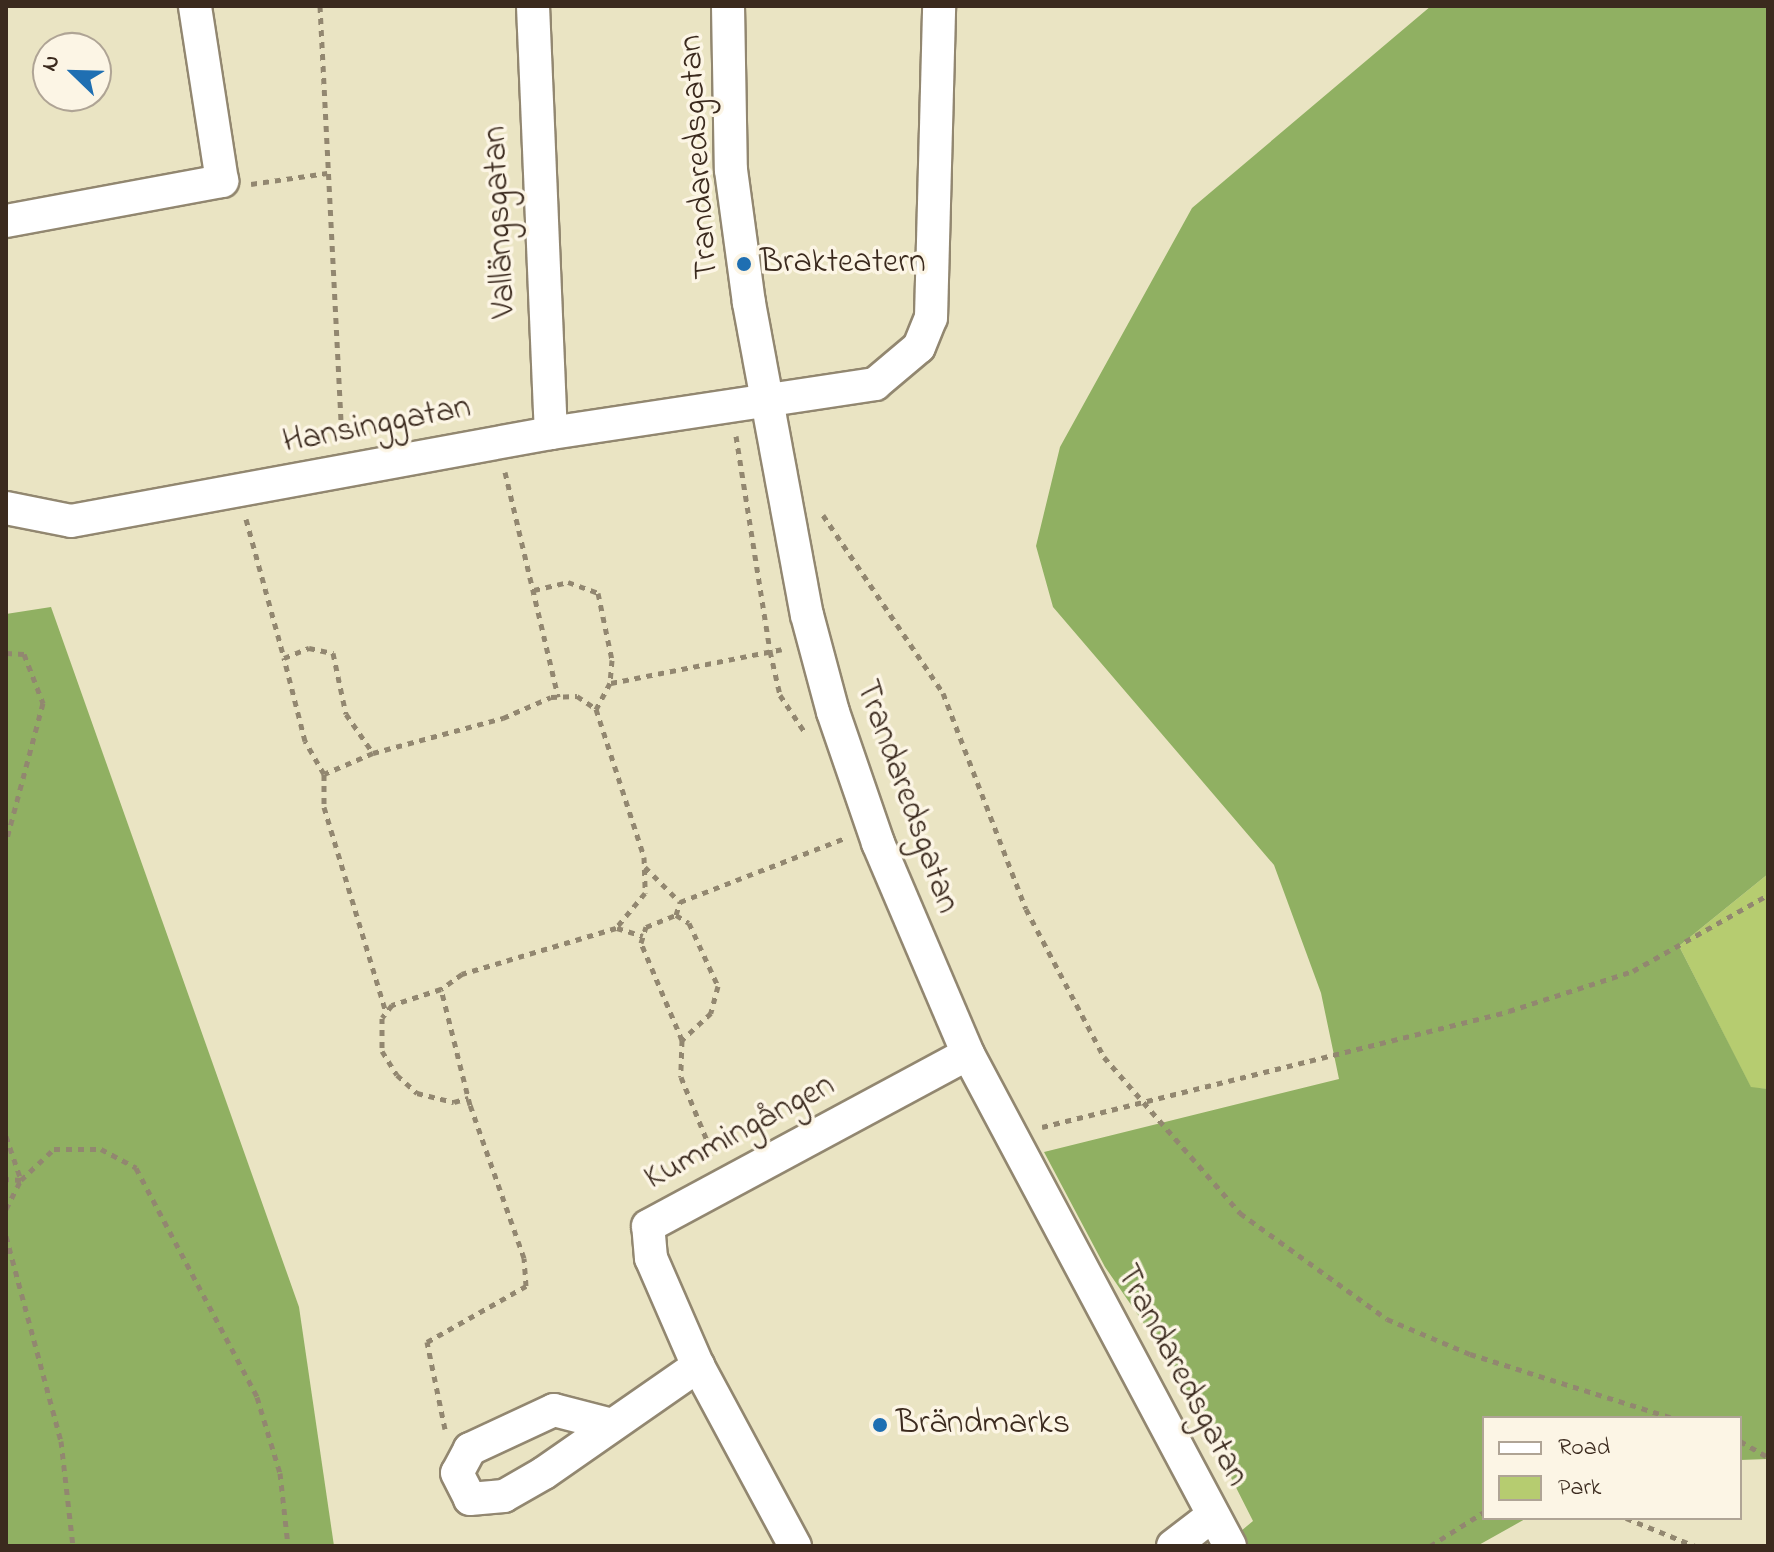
<!DOCTYPE html>
<html>
<head>
<meta charset="utf-8">
<style>
  body { margin:0 }
  #map { position:relative; width:1774px; height:1552px; overflow:hidden; background:#eae4c3; font-family:"Indie Flower",sans-serif }
  div>[style] { position:absolute }
  .green>* { inset:0; background:#b6cc70 }
  .forest>* { inset:0; background:#90b062 }
  .path>* { height:5px; margin-top:-2.5px; transform-origin:0; background:repeating-linear-gradient(90deg,#928770 0 6px,transparent 0 12px) }
  .roads { filter:drop-shadow(2px 0 #928770) drop-shadow(-2px 0 #928770) drop-shadow(0 2px #928770) drop-shadow(0 -2px #928770) }
  .minor>* { height:32px; margin:-16px; padding:0 16px; transform-origin:16px; border-radius:16px; background:#fff }
  .dots>* { width:22px; height:22px; translate:-50% -50%; box-sizing:border-box; border:4px solid #fcf5e5; border-radius:50% }
  span { translate:-50% -50%; white-space:nowrap; text-align:center; line-height:1.15; -webkit-text-stroke:7px #fcf5e5; paint-order:stroke }
  .street-label { font-size:34px; color:#3b2a1e }
  .poi-label { font-size:34px; color:#3b2a1e }
  .left { translate:0 -50%; text-align:left }
  .frame { position:absolute; inset:0; border:8px solid #3b2a1e; pointer-events:none }
  .legend { position:absolute; left:1482px; top:1416px; width:260px; height:104px; box-sizing:border-box; background:#fcf5e5; border:2px solid #afa495; margin:0; padding:10px 14px; list-style:none; font-size:24px; color:#3b2a1e }
  .legend li { display:flex; align-items:center; gap:16px; height:40px }
  .legend b { width:40px; border:2px solid #afa495 }
  .north { position:absolute; left:32px; top:32px; width:80px; height:80px; box-sizing:border-box; background:#fcf5e5; border:2px solid #afa495; border-radius:50%; rotate:293deg; font-size:22px; font-weight:700; line-height:32px; text-align:center; color:#3b2a1e }
  .north::after { content:''; display:block; margin:auto; width:28px; height:36px; background:#1f6fb2; clip-path:polygon(50% 0,100% 100%,50% 72%,0 100%) }
</style>
</head>
<body>
<div id="map">
  <div class="green">
    <i style="clip-path:polygon(1768px 874px,1768px 1089px,1751px 1088px,1679px 946px)"></i>
  </div>
  <div class="forest">
    <i style="clip-path:polygon(1431px 6px,1768px 6px,1768px 874px,1679px 946px,1751px 1087px,1768px 1089px,1768px 1459px,1740px 1460px,1740px 1418px,1484px 1418px,1484px 1518px,1527px 1518px,1477px 1546px,1223px 1546px,1253px 1521px,1178px 1373px,1105px 1267px,1044px 1152px,1339px 1079px,1321px 993px,1274px 865px,1053px 607px,1036px 546px,1060px 447px,1192px 208px)"></i>
    <i style="clip-path:polygon(51px 607px,299px 1307px,334px 1546px,6px 1546px,6px 614px)"></i>
  </div>
  <div class="path">
    <i style="left:320px;top:6px;width:435px;rotate:87.1deg"></i>
    <i style="left:251px;top:184px;width:77px;rotate:-8.2deg"></i>
    <i style="left:736px;top:436px;width:218px;rotate:81deg"></i>
    <i style="left:770px;top:651px;width:45px;rotate:77.2deg"></i>
    <i style="left:780px;top:695px;width:43px;rotate:56.3deg"></i>
    <i style="left:505px;top:472px;width:231px;rotate:76.7deg"></i>
    <i style="left:823px;top:515px;width:215px;rotate:56deg"></i>
    <i style="left:943px;top:693px;width:231px;rotate:69deg"></i>
    <i style="left:1026px;top:909px;width:167px;rotate:62.2deg"></i>
    <i style="left:1104px;top:1057px;width:207px;rotate:48.9deg"></i>
    <i style="left:1240px;top:1213px;width:181px;rotate:35.8deg"></i>
    <i style="left:1387px;top:1319px;width:90px;rotate:22.9deg"></i>
    <i style="left:1470px;top:1354px;width:213px;rotate:17.5deg"></i>
    <i style="left:246px;top:519px;width:144px;rotate:74.7deg"></i>
    <i style="left:534px;top:590px;width:35px;rotate:-13deg"></i>
    <i style="left:568px;top:582px;width:32px;rotate:20deg"></i>
    <i style="left:598px;top:593px;width:68px;rotate:78.2deg"></i>
    <i style="left:612px;top:660px;width:23px;rotate:95deg"></i>
    <i style="left:610px;top:683px;width:30px;rotate:118deg"></i>
    <i style="left:6px;top:653px;width:18px;rotate:3deg"></i>
    <i style="left:24px;top:654px;width:53px;rotate:68.8deg"></i>
    <i style="left:43px;top:703px;width:144px;rotate:104.9deg"></i>
    <i style="left:611px;top:683px;width:174px;rotate:-11.2deg"></i>
    <i style="left:373px;top:753px;width:53px;rotate:156.8deg"></i>
    <i style="left:324px;top:774px;width:38px;rotate:-120deg"></i>
    <i style="left:305px;top:741px;width:86px;rotate:-104.2deg"></i>
    <i style="left:284px;top:658px;width:27px;rotate:-22deg"></i>
    <i style="left:309px;top:648px;width:25px;rotate:12deg"></i>
    <i style="left:333px;top:653px;width:62px;rotate:78deg"></i>
    <i style="left:346px;top:714px;width:47px;rotate:55.3deg"></i>
    <i style="left:373px;top:753px;width:135px;rotate:-15.1deg"></i>
    <i style="left:503px;top:718px;width:52px;rotate:-23.6deg"></i>
    <i style="left:551px;top:697px;width:26px;rotate:-2deg"></i>
    <i style="left:577px;top:696px;width:23px;rotate:34deg"></i>
    <i style="left:596px;top:709px;width:156px;rotate:72deg"></i>
    <i style="left:644px;top:857px;width:36px;rotate:88deg"></i>
    <i style="left:645px;top:893px;width:45px;rotate:129.6deg"></i>
    <i style="left:616px;top:928px;width:161px;rotate:163.4deg"></i>
    <i style="left:462px;top:974px;width:26px;rotate:144deg"></i>
    <i style="left:324px;top:774px;width:33px;rotate:90deg"></i>
    <i style="left:324px;top:807px;width:214px;rotate:73.2deg"></i>
    <i style="left:645px;top:867px;width:49px;rotate:45deg"></i>
    <i style="left:676px;top:915px;width:14px;rotate:-73deg"></i>
    <i style="left:680px;top:902px;width:177px;rotate:-21.2deg"></i>
    <i style="left:617px;top:928px;width:27px;rotate:17deg"></i>
    <i style="left:682px;top:1040px;width:105px;rotate:-112.9deg"></i>
    <i style="left:641px;top:943px;width:17px;rotate:-73deg"></i>
    <i style="left:646px;top:927px;width:32px;rotate:-22deg"></i>
    <i style="left:676px;top:915px;width:15px;rotate:32deg"></i>
    <i style="left:689px;top:923px;width:69px;rotate:65.3deg"></i>
    <i style="left:718px;top:986px;width:28px;rotate:105deg"></i>
    <i style="left:711px;top:1013px;width:40px;rotate:137deg"></i>
    <i style="left:682px;top:1040px;width:37px;rotate:92deg"></i>
    <i style="left:681px;top:1077px;width:84px;rotate:67.7deg"></i>
    <i style="left:1042px;top:1127px;width:481px;rotate:-13.9deg"></i>
    <i style="left:1509px;top:1011px;width:130px;rotate:-17.9deg"></i>
    <i style="left:1633px;top:971px;width:155px;rotate:-29.4deg"></i>
    <i style="left:6px;top:1136px;width:46px;rotate:71.2deg"></i>
    <i style="left:21px;top:1180px;width:15px;rotate:-176deg"></i>
    <i style="left:6px;top:1209px;width:33px;rotate:-63deg"></i>
    <i style="left:21px;top:1180px;width:45px;rotate:-43.2deg"></i>
    <i style="left:54px;top:1149px;width:47px"></i>
    <i style="left:101px;top:1149px;width:40px;rotate:28deg"></i>
    <i style="left:136px;top:1168px;width:259px;rotate:62.1deg"></i>
    <i style="left:257px;top:1397px;width:79px;rotate:73.2deg"></i>
    <i style="left:280px;top:1473px;width:73px;rotate:83.7deg"></i>
    <i style="left:6px;top:1236px;width:212px;rotate:75deg"></i>
    <i style="left:61px;top:1441px;width:106px;rotate:83.5deg"></i>
    <i style="left:445px;top:1429px;width:89px;rotate:-101.7deg"></i>
    <i style="left:427px;top:1342px;width:114px;rotate:-29.5deg"></i>
    <i style="left:526px;top:1286px;width:28px;rotate:-94deg"></i>
    <i style="left:524px;top:1258px;width:162px;rotate:-109.4deg"></i>
    <i style="left:470px;top:1105px;width:120px;rotate:-104deg"></i>
    <i style="left:441px;top:989px;width:52px;rotate:161.9deg"></i>
    <i style="left:392px;top:1005px;width:16px;rotate:128deg"></i>
    <i style="left:382px;top:1018px;width:33px;rotate:90deg"></i>
    <i style="left:382px;top:1051px;width:28px;rotate:58deg"></i>
    <i style="left:397px;top:1075px;width:27px;rotate:42deg"></i>
    <i style="left:417px;top:1093px;width:38px;rotate:14deg"></i>
    <i style="left:454px;top:1102px;width:15px;rotate:-16deg"></i>
    <i style="left:1740px;top:1441px;width:32px;rotate:30deg"></i>
    <i style="left:1626px;top:1518px;width:74px;rotate:22.1deg"></i>
    <i style="left:1430px;top:1546px;width:64px;rotate:-32.2deg"></i>
  </div>
  <div class="roads">
    <div class="minor">
      <i style="left:533px;top:6px;width:427px;rotate:87.6deg"></i>
      <i style="left:728px;top:6px;width:164px;rotate:89deg"></i>
      <i style="left:731px;top:170px;width:134px;rotate:82.3deg"></i>
      <i style="left:749px;top:303px;width:317px;rotate:79.5deg"></i>
      <i style="left:807px;top:615px;width:100px;rotate:75deg"></i>
      <i style="left:833px;top:712px;width:139px;rotate:71deg"></i>
      <i style="left:878px;top:843px;width:229px;rotate:66.9deg"></i>
      <i style="left:968px;top:1054px;width:557px;rotate:61.96deg"></i>
      <i style="left:6px;top:221px;width:220px;rotate:-10.5deg"></i>
      <i style="left:222px;top:181px;width:177px;rotate:-98.8deg"></i>
      <i style="left:6px;top:508px;width:66px;rotate:11.3deg"></i>
      <i style="left:71px;top:521px;width:488px;rotate:-10.4deg"></i>
      <i style="left:551px;top:433px;width:328px;rotate:-8.6deg"></i>
      <i style="left:875px;top:384px;width:57px;rotate:-40.1deg"></i>
      <i style="left:919px;top:347px;width:31px;rotate:-68deg"></i>
      <i style="left:931px;top:318px;width:312px;rotate:-88.5deg"></i>
      <i style="left:612px;top:1425px;width:60px;rotate:-165.5deg"></i>
      <i style="left:554px;top:1410px;width:93px;rotate:155.1deg"></i>
      <i style="left:470px;top:1449px;width:27px;rotate:118deg"></i>
      <i style="left:457px;top:1473px;width:29px;rotate:63deg"></i>
      <i style="left:470px;top:1499px;width:34px;rotate:-5deg"></i>
      <i style="left:504px;top:1496px;width:46px;rotate:-29.9deg"></i>
      <i style="left:544px;top:1473px;width:188px;rotate:-34.8deg"></i>
      <i style="left:795px;top:1546px;width:204px;rotate:-118.3deg"></i>
      <i style="left:698px;top:1366px;width:118px;rotate:-113.5deg"></i>
      <i style="left:651px;top:1258px;width:32px;rotate:-95deg"></i>
      <i style="left:648px;top:1226px;width:363px;rotate:-28.3deg"></i>
      <i style="left:1173px;top:1546px;width:49px;rotate:-37.6deg"></i>
    </div>
  </div>
  <div class="dots">
    <i style="left:744px;top:264px;background:#1f6fb2"></i>
    <i style="left:880px;top:1425px;background:#1f6fb2"></i>
  </div>
  <div class="street-label">
    <span style="left:700px;top:157px;rotate:-94deg">Trandaredsgatan</span>
    <span style="left:501px;top:222px;rotate:-93deg">Vallängsgatan</span>
    <span style="left:377px;top:426px;rotate:-11deg">Hansinggatan</span>
    <span style="left:906px;top:797px;rotate:70deg">Trandaredsgatan</span>
    <span style="left:740px;top:1133px;rotate:-28deg">Kummingången</span>
    <span style="left:1181px;top:1376px;rotate:62deg">Trandaredsgatan</span>
  </div>
  <div class="poi-label">
    <span class="left" style="left:760px;top:264px">Brakteatern</span>
    <span class="left" style="left:896px;top:1425px">Brändmarks</span>
  </div>
  <div class="frame"></div>
  <ul class="legend">
  <li><b style="height:10px;background:#fff"></b>Road</li>
  <li><b style="height:22px;background:#b6cc70"></b>Park</li>
  </ul>
  <div class="north">N</div>
</div>
</body>
</html>
